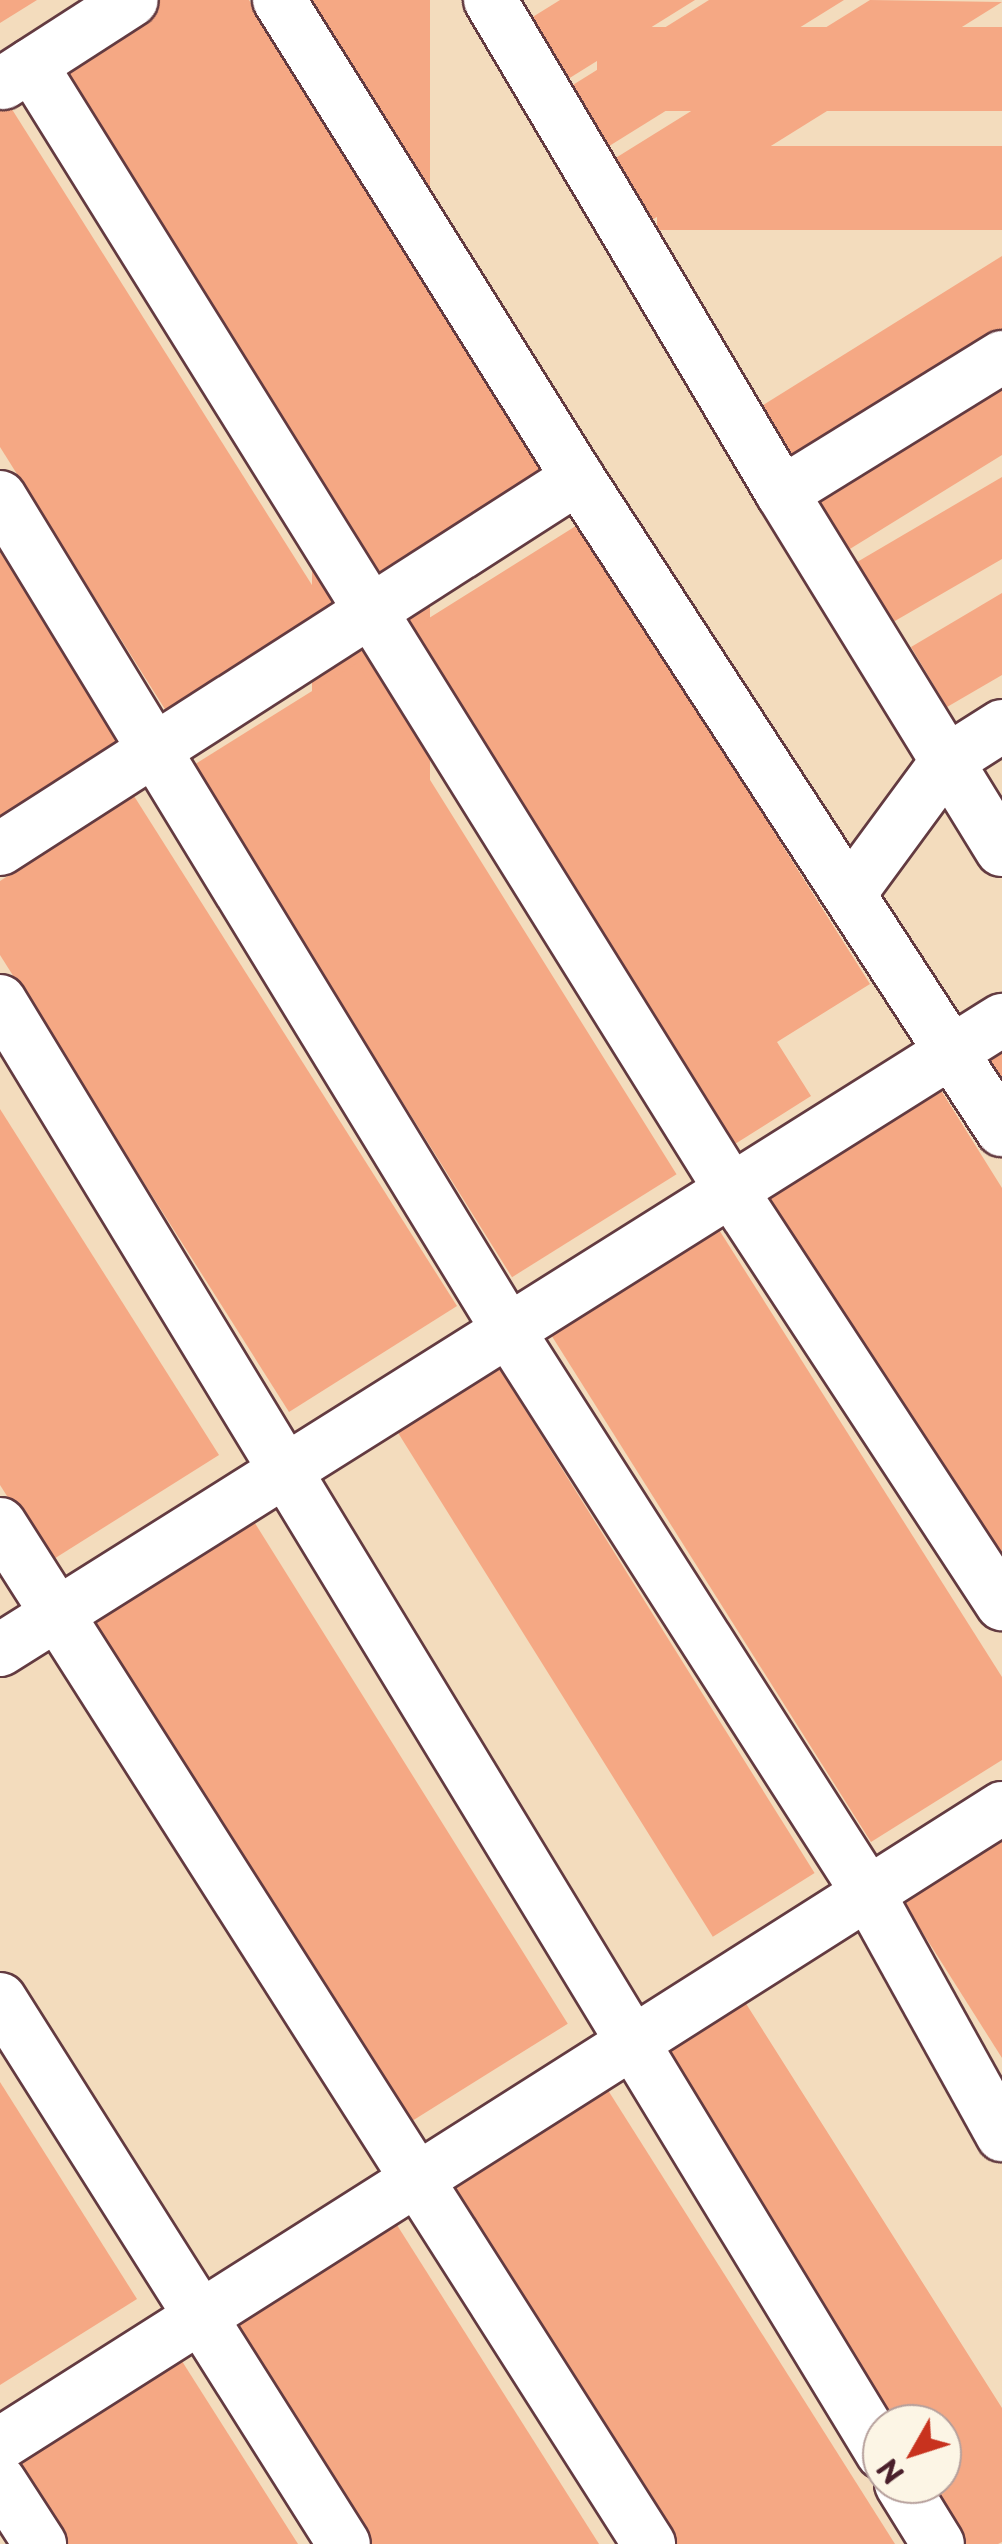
<!DOCTYPE html>
<html>
<head>
<meta charset="utf-8">
<style>
  body { margin:0 }
  #map { position:relative; width:1002px; height:2544px; overflow:hidden; background:#f3dcbd; font-family:"Playpen Sans",sans-serif }
  div>[style] { position:absolute }
  .building>* { inset:0; background:#f5a884; transform-origin:0 0 }
  .roads { filter:drop-shadow(2px 0 #633b41) drop-shadow(-2px 0 #633b41) drop-shadow(0 2px #633b41) drop-shadow(0 -2px #633b41) }
  .minor>* { height:52px; margin:-26px; padding:0 26px; transform-origin:26px; border-radius:26px; background:#fff }
  span { translate:-50% -50%; white-space:nowrap; text-align:center; line-height:1.15; -webkit-text-stroke:9px #fcf5e5; paint-order:stroke }
  .north { position:absolute; left:862px; top:2404px; width:100px; height:100px; box-sizing:border-box; background:#fcf5e5; border:2px solid #b59f9b; border-radius:50%; rotate:231deg; font-size:28px; font-weight:700; line-height:40px; text-align:center; color:#4a1f2b }
  .north::after { content:''; display:block; margin:auto; width:35px; height:45px; background:#c8321e; clip-path:polygon(50% 0,100% 100%,50% 72%,0 100%) }
</style>
</head>
<body>
<div id="map">
  <div class="building">
    <i style="clip-path:polygon(0 0,37px 0,0 23px)"></i>
    <i style="clip-path:polygon(150px 0,249px 0,548px 472px,381px 577px,54px 60px)"></i>
    <i style="left:312px;top:0;width:118px;height:829px"></i>
    <i style="clip-path:polygon(560px 0,695px 0,560px 84px,523px 23px)"></i>
    <i style="clip-path:polygon(709px 0,844px 0,606px 148px,568px 88px)"></i>
    <i style="clip-path:polygon(870px 0,1002px 2px,652px 220px,614px 159px)"></i>
    <i style="left:1002px;top:27px;width:84px;height:405px;rotate:90deg"></i>
    <i style="clip-path:polygon(8px 103px,329px 612px,168px 714px,0 447px,0 109px)"></i>
    <i style="left:1002px;top:146px;width:84px;height:345px;rotate:90deg"></i>
    <i style="clip-path:polygon(1002px 256px,1002px 340px,797px 468px,760px 407px)"></i>
    <i style="clip-path:polygon(1002px 371px,1002px 455px,845px 552px,808px 492px)"></i>
    <i style="clip-path:polygon(1002px 477px,1002px 559px,888px 625px,852px 565px)"></i>
    <i style="clip-path:polygon(579px 524px,870px 984px,777px 1042px,811px 1096px,727px 1149px,402px 635px)"></i>
    <i style="clip-path:polygon(0 544px,124px 745px,0 821px)"></i>
    <i style="clip-path:polygon(1002px 593px,1002px 675px,947px 707px,911px 647px)"></i>
    <i style="left:357px;top:663px;width:603px;height:194px;rotate:58deg"></i>
    <i style="clip-path:polygon(134px 796px,457px 1306px,289px 1412px,0 955px,0 881px)"></i>
    <i style="clip-path:polygon(1002px 1040px,1002px 1102px,974px 1058px)"></i>
    <i style="clip-path:polygon(932px 1076px,1002px 1188px,1002px 1576px,756px 1187px)"></i>
    <i style="clip-path:polygon(0 1109px,219px 1455px,49px 1562px,0 1485px)"></i>
    <i style="clip-path:polygon(716px 1225px,1002px 1677px,1002px 1760px,871px 1842px,548px 1330px)"></i>
    <i style="left:494px;top:1360px;width:605px;height:120px;rotate:58deg"></i>
    <i style="left:253px;top:1520px;width:594px;height:202px;rotate:58deg"></i>
    <i style="clip-path:polygon(1002px 1826px,1002px 2058px,897px 1892px)"></i>
    <i style="clip-path:polygon(738px 1991px,1002px 2408px,1002px 2542px,998px 2544px,962px 2544px,924px 2484px,942px 2484px,942px 2424px,886px 2424px,648px 2048px)"></i>
    <i style="clip-path:polygon(599px 2076px,895px 2544px,664px 2544px,434px 2180px)"></i>
    <i style="clip-path:polygon(0 2082px,137px 2299px,0 2385px)"></i>
    <i style="clip-path:polygon(390px 2214px,599px 2544px,359px 2544px,219px 2322px)"></i>
    <i style="clip-path:polygon(173px 2347px,298px 2544px,58px 2544px,2px 2456px)"></i>
  </div>
  <div class="roads">
    <div class="minor">
      <i style="left:279px;top:0;width:564px;rotate:57.97deg"></i>
      <i style="left:578px;top:478px;width:778px;rotate:56.96deg"></i>
      <i style="left:490px;top:0;width:573px;rotate:59.36deg"></i>
      <i style="left:782px;top:493px;width:419px;rotate:58.4deg"></i>
      <i style="left:31px;top:65px;width:1325px;rotate:58.11deg"></i>
      <i style="left:731px;top:1190px;width:495px;rotate:56.8deg"></i>
      <i style="left:3px;top:83px;width:153px;rotate:-32.8deg"></i>
      <i style="left:782px;top:493px;width:259px;rotate:-31.7deg"></i>
      <i style="left:0;top:497px;width:976px;rotate:58.62deg"></i>
      <i style="left:508px;top:1330px;width:668px;rotate:57.4deg"></i>
      <i style="left:868px;top:1893px;width:277px;rotate:61deg"></i>
      <i style="left:0;top:849px;width:687px;rotate:-32.7deg"></i>
      <i style="left:850px;top:893px;width:164px;rotate:-53.7deg"></i>
      <i style="left:947px;top:761px;width:65px;rotate:-32.5deg"></i>
      <i style="left:0;top:1001px;width:1699px;rotate:58.72deg"></i>
      <i style="left:0;top:1524px;width:1209px;rotate:57.53deg"></i>
      <i style="left:0;top:1650px;width:1184px;rotate:-32.16deg"></i>
      <i style="left:0;top:1999px;width:644px;rotate:57.74deg"></i>
      <i style="left:0;top:2444px;width:1187px;rotate:-32.4deg"></i>
      <i style="left:0;top:2482px;width:74px;rotate:57.2deg"></i>
      <i style="left:901px;top:2484px;width:70px;rotate:58.3deg"></i>
    </div>
  </div>
  <div class="north">N</div>
</div>
</body>
</html>
